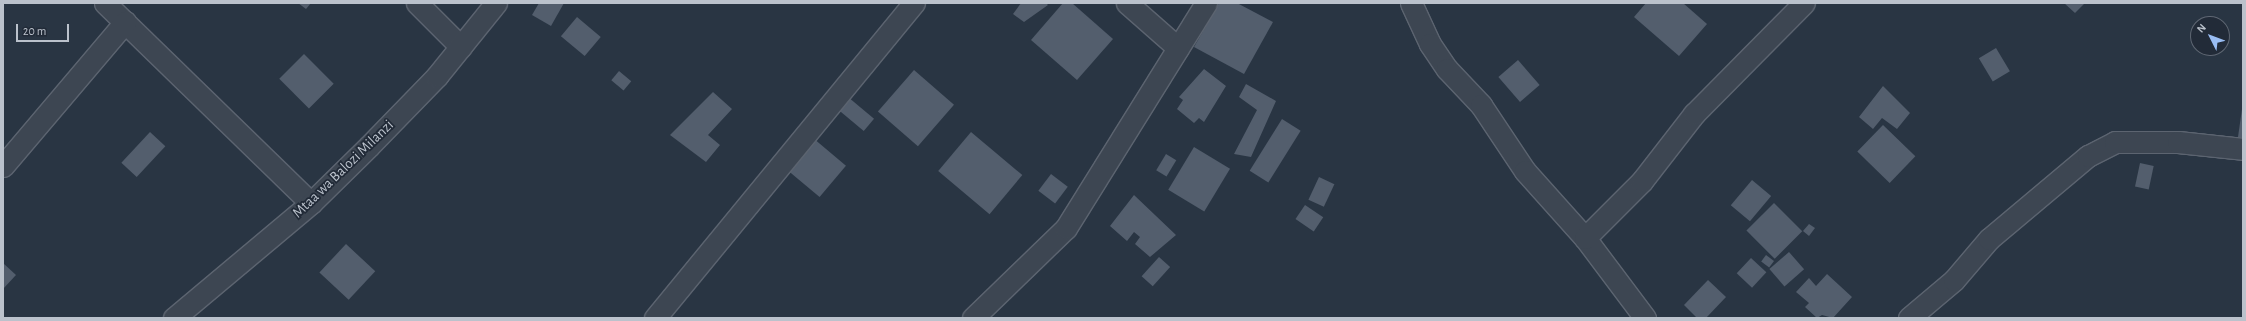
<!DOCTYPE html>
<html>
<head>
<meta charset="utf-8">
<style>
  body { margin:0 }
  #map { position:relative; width:2246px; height:321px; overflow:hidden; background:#293543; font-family:"Alegreya Sans",sans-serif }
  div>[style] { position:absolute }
  .building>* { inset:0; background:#535e6d; transform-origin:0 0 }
  .roads { filter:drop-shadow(1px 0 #5c6470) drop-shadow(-1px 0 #5c6470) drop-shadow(0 1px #5c6470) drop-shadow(0 -1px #5c6470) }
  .minor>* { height:21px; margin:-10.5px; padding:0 10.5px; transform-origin:10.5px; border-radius:10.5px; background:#3d4652 }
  span { translate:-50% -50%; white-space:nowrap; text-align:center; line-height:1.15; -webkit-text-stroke:3.5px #222b38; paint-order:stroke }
  .street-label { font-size:15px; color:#bbc2cc }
  .frame { position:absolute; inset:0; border:4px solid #bbc2cc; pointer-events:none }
  .north { position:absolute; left:2190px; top:16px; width:40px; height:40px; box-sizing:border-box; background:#222b38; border:1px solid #5f6773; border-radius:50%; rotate:312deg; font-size:11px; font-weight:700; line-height:16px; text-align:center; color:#bbc2cc }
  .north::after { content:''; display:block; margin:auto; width:14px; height:18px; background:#99bdf3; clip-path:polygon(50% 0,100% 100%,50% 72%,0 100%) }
  .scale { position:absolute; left:16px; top:24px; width:53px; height:18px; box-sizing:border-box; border:2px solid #bbc2cc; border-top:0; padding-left:5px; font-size:12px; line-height:14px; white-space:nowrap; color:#bbc2cc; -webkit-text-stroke:3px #222b38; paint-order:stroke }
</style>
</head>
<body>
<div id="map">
  <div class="building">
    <i style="clip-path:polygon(298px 3px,311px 3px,306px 9px)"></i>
    <i style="clip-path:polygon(539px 3px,564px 3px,551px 26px,532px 15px)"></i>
    <i style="clip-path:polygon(1021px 3px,1046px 3px,1048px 5px,1024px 22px,1013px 14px)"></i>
    <i style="clip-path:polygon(1063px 3px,1072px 3px,1113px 39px,1077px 80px,1031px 40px)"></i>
    <i style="clip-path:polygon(1219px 3px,1237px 3px,1273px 22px,1244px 74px,1194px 47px)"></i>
    <i style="clip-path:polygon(1646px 3px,1683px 3px,1707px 24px,1679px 56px,1634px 17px)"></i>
    <i style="clip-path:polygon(2064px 3px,2085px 3px,2075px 13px)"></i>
    <i style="left:577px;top:17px;width:31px;height:25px;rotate:40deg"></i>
    <i style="left:1996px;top:48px;width:27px;height:20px;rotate:59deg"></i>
    <i style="left:304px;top:54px;width:42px;height:35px;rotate:45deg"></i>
    <i style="left:1518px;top:60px;width:33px;height:26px;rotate:49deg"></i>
    <i style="clip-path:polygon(1204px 69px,1226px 86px,1204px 122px,1199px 118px,1194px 123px,1177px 109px,1183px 100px,1179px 97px)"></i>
    <i style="left:914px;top:70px;width:53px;height:55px;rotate:41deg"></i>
    <i style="left:619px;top:71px;width:16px;height:12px;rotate:40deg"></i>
    <i style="clip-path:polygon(1246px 84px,1276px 101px,1251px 157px,1234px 154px,1257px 110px,1239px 97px)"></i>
    <i style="clip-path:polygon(1883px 86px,1910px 113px,1897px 129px,1882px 118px,1873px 129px,1859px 117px)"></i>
    <i style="clip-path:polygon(713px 92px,732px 109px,708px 135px,720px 145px,706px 162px,670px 135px)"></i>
    <i style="left:848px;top:97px;width:34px;height:16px;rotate:40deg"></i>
    <i style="clip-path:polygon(2242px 109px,2243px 109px,2243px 138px,2238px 137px)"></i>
    <i style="left:1282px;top:119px;width:22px;height:61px;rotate:32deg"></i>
    <i style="left:1883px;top:125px;width:45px;height:37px;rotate:44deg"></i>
    <i style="left:150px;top:132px;width:21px;height:42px;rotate:43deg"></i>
    <i style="left:971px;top:132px;width:67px;height:51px;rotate:40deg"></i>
    <i style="left:813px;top:138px;width:43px;height:41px;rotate:40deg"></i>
    <i style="left:1194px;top:147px;width:42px;height:50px;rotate:31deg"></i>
    <i style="left:1166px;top:154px;width:12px;height:19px;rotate:31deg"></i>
    <i style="left:2140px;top:163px;width:14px;height:24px;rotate:12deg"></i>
    <i style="left:1051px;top:174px;width:21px;height:21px;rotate:37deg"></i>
    <i style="left:1319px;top:177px;width:17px;height:25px;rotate:25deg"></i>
    <i style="left:1752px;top:180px;width:25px;height:33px;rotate:40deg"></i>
    <i style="clip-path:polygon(1134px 195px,1176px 235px,1150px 257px,1135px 244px,1140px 237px,1134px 232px,1127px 241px,1110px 226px)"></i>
    <i style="left:1774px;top:203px;width:40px;height:39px;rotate:45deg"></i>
    <i style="left:1305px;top:205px;width:22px;height:17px;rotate:34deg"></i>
    <i style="clip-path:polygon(1809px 224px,1815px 228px,1809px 236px,1803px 231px)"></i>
    <i style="left:346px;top:244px;width:40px;height:39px;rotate:43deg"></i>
    <i style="left:1789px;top:252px;width:23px;height:26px;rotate:49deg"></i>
    <i style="left:1766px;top:255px;width:10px;height:8px;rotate:37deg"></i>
    <i style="left:1159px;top:257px;width:15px;height:26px;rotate:42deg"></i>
    <i style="left:1751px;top:258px;width:21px;height:21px;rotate:43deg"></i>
    <i style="clip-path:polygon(3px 263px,16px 275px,3px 289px)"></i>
    <i style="clip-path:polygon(1827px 274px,1852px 297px,1833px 318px,1822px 315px,1817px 318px,1805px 307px,1809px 303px,1796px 292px,1809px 278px,1816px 286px)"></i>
    <i style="clip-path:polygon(1708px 280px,1726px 297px,1706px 318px,1697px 318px,1684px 305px)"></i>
  </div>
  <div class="roads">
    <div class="minor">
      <i style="left:105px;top:3px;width:287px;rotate:44.2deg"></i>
      <i style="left:417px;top:3px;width:62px;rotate:45deg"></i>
      <i style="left:1127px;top:3px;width:68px;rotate:41.4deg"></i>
      <i style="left:1411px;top:3px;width:45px;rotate:65.1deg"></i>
      <i style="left:1430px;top:44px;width:30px;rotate:56deg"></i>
      <i style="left:1447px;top:69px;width:50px;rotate:46.6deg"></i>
      <i style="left:1481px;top:105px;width:79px;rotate:56.3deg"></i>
      <i style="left:1525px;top:171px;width:90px;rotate:48.2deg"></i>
      <i style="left:1585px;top:238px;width:100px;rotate:53.1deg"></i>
      <i style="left:3px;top:166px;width:189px;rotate:-49.7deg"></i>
      <i style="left:1585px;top:238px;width:81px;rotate:-45deg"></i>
      <i style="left:1642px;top:181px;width:85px;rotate:-52.2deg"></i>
      <i style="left:1694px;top:114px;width:156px;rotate:-45.3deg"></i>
      <i style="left:174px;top:318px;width:179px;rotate:-40deg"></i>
      <i style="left:311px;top:203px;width:81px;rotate:-44.5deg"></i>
      <i style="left:369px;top:146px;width:98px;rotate:-45.8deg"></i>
      <i style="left:437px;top:76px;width:94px;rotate:-51.1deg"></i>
      <i style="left:655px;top:318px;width:408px;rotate:-50.6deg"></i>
      <i style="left:973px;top:318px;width:129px;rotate:-44.1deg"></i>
      <i style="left:1066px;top:228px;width:265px;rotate:-58.1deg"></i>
      <i style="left:1909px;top:318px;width:59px;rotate:-40.2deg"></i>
      <i style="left:1954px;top:280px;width:54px;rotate:-49.5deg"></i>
      <i style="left:1989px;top:239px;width:129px;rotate:-40deg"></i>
      <i style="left:2088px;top:156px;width:30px;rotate:-27deg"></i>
      <i style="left:2115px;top:142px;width:63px"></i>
      <i style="left:2178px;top:142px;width:65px;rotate:6.1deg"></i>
    </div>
  </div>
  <div class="street-label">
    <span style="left:343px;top:169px;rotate:-44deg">Mtaa wa Balozi Milanzi</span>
  </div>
  <div class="frame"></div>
  <div class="north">N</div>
  <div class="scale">20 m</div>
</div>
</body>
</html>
